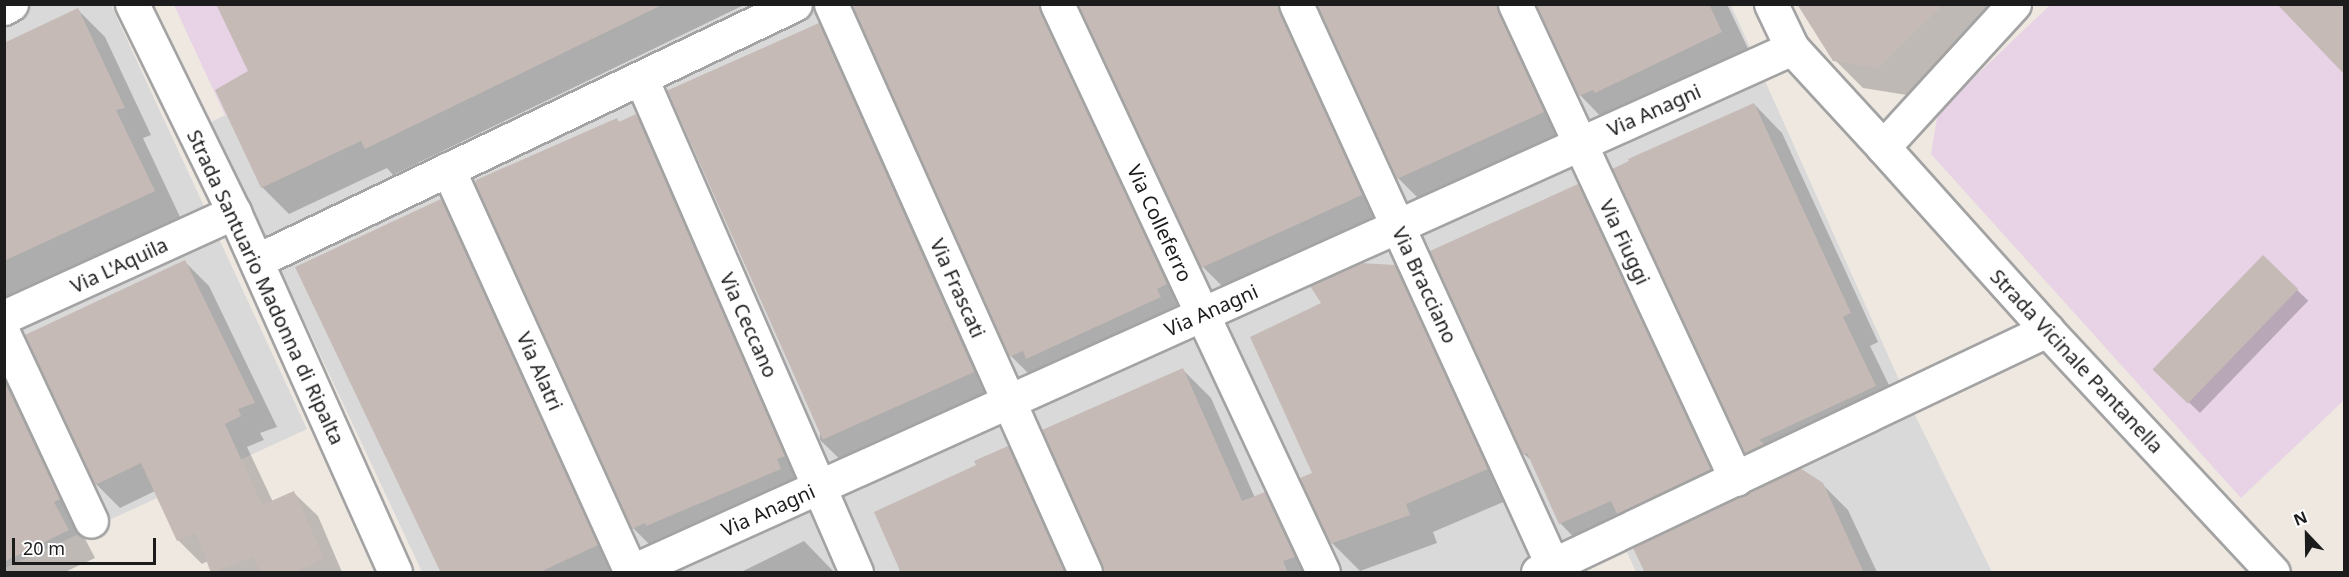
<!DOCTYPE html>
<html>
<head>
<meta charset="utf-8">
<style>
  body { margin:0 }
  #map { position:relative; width:2349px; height:577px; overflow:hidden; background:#eee8e1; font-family:"Noto Sans",sans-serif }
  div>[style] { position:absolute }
  .residential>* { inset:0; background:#dad9d9 }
  .industrial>* { inset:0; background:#e7d3e5 }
  .shadow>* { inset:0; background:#0003; transform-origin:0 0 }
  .building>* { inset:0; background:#c5bab5; transform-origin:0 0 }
  .roads { filter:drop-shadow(2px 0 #a3a3a3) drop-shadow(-2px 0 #a3a3a3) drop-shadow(0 2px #a3a3a3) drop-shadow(0 -2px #a3a3a3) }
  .minor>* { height:33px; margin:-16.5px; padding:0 16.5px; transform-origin:16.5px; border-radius:16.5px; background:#fff }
  .tertiary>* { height:33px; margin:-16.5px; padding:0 16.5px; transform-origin:16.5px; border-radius:16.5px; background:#fff }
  span { translate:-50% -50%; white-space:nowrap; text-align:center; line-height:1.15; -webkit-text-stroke:5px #fff; paint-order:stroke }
  .street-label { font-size:20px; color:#1c1c1c }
  .frame { position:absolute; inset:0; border:6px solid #1c1c1c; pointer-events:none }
  .north { position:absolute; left:2277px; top:505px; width:60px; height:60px; -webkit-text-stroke:4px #fff; paint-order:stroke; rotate:338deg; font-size:16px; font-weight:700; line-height:24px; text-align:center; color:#1c1c1c }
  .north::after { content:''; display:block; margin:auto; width:21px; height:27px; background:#1c1c1c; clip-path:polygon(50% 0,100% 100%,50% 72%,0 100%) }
  .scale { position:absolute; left:12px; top:538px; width:144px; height:27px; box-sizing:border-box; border:3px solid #1c1c1c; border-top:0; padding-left:8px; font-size:18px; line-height:21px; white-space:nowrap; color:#1c1c1c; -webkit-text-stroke:4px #fff; paint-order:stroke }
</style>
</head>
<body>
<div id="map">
  <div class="residential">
    <i style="clip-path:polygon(4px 5px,111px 5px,307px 429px,5px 568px)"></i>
    <i style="clip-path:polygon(453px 5px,1731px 5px,1913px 411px,1992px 572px,1636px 572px,1626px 550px,1579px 572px,422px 572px,211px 122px)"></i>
  </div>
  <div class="industrial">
    <i style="clip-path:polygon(174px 5px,453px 5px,225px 115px)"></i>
    <i style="clip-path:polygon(2050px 5px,2344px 5px,2344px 400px,2241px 498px,1931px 154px,1938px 112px)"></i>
  </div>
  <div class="shadow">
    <i style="clip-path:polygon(217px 4px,746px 4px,393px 175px,387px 168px,289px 214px,262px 187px,250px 72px)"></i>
    <i style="clip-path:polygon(866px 4px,1727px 4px,1753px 59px,1608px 124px,1580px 95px,1542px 13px,1536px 14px,1572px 140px,1426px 206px,1398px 178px,1323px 14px,1317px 14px,1390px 223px,1231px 295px,1203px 267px,1084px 13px,1078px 14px,1194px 312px,1039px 384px,1011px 356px,856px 9px)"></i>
    <i style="clip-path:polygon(1799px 4px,2001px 4px,1907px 95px,1863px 88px,1835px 60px)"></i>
    <i style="clip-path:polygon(2279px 4px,2344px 4px,2344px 72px)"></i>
    <i style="clip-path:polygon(78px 10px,105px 37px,151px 135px,143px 138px,181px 219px,4px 301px,4px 45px)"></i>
    <i style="clip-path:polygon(819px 26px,847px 54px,1001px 400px,848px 467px,820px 440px)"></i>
    <i style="clip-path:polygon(1754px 104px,1782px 133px,1878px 342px,1870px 346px,1903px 414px,1786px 468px,1792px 474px,1822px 484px,1848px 510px,1877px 572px,1646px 572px,1647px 543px,1635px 531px,1588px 552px,1560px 523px,1534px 463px,1524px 454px,1578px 186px,1606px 214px,1739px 499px,1775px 482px,1746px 452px)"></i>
    <i style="clip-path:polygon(636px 116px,664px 144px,812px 484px,662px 557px,633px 528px,477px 183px,617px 120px,621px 123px)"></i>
    <i style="clip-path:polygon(441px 201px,469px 229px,625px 572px,443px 572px)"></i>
    <i style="left:2263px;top:257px;width:63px;height:156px;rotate:44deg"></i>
    <i style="clip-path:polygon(185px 262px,209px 286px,277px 427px,260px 433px,264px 440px,247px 447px,273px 502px,294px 493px,318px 516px,342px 572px,213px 572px,208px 561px,202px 564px,178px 540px,155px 491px,120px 508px,96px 484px)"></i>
    <i style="clip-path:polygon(1394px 267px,1423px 295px,1515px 497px,1433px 532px,1437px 543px,1360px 571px,1332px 543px,1314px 474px,1323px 304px)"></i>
    <i style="clip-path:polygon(4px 350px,80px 529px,95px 558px,65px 572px,4px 572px)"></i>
    <i style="clip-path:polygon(1183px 370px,1211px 398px,1255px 498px,1265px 494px,1293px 522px,1316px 572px,1105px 572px)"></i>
    <i style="clip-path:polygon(1008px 447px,1036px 476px,1079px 572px,903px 572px,978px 466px)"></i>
    <i style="clip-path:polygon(804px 541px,834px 572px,741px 572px)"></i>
  </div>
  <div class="building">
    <i style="clip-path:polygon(216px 4px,664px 4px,365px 149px,361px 141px,261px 188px,215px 90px,248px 71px)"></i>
    <i style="clip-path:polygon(857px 4px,1039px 4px,1167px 284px,1157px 289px,1161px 297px,1026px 359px,1023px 351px,1009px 357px,853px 7px)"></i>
    <i style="clip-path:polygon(1078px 4px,1278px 4px,1362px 195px,1201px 268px)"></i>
    <i style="clip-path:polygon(1317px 4px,1497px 4px,1544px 112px,1397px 179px)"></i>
    <i style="clip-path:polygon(1536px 4px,1709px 4px,1722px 32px,1595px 93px,1593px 90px,1579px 96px)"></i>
    <i style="clip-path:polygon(1797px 4px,1944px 4px,1879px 68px,1833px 61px)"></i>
    <i style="clip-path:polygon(2277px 4px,2344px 4px,2344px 74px)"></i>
    <i style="clip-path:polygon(78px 8px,125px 108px,116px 110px,155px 191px,4px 261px,4px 43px)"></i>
    <i style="left:819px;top:23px;width:382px;height:166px;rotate:66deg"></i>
    <i style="clip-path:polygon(1754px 103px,1851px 313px,1843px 317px,1876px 386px,1759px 440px,1764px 444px,1745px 453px,1612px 169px,1629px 161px,1628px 159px)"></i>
    <i style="clip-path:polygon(636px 114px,785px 456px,777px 459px,781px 469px,646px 526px,645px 523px,632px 529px,475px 184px,476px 180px,617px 118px,619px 122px)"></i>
    <i style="clip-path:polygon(1578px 184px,1711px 469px,1617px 514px,1611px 501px,1559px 524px,1527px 453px,1523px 455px,1430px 251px)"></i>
    <i style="clip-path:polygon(441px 199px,598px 545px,538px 573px,441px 573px,295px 267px)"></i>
    <i style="left:2263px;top:255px;width:49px;height:159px;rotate:44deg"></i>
    <i style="clip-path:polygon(185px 260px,255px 403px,238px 409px,241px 416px,225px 424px,262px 505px,294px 491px,324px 558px,293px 573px,261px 573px,253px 557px,211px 573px,196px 533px,177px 541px,141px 463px,95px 485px,25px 335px)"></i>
    <i style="clip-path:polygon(1360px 263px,1395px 265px,1488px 469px,1406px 504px,1410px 515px,1330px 544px,1300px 478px,1312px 473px,1250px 337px,1321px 303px,1310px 286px)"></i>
    <i style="clip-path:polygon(1183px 368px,1242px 501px,1265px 492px,1295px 557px,1283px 561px,1288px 573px,1104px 573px,1042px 430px)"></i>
    <i style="clip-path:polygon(4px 380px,60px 499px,54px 502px,69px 530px,4px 562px)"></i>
    <i style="clip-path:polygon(1008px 446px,1065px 573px,901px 573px,874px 512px,976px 465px,974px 461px)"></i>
    <i style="clip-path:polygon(1800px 468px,1823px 483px,1864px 573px,1645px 573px,1633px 548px)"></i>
  </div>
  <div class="roads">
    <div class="minor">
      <i style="left:831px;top:4px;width:622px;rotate:65.91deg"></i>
      <i style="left:1057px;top:4px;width:627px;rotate:64.91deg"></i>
      <i style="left:1296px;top:4px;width:618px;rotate:65.43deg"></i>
      <i style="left:1515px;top:4px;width:524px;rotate:65.05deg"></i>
      <i style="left:2014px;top:4px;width:194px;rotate:132.5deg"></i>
      <i style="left:1883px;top:147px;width:246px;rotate:48.1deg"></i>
      <i style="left:2047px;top:330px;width:331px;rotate:47deg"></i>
      <i style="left:4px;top:8px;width:8px;rotate:-30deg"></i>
      <i style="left:641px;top:78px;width:539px;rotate:66.48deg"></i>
      <i style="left:448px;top:169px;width:443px;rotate:65.6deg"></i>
      <i style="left:256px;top:261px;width:597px;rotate:-25.49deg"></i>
      <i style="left:4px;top:317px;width:253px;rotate:-24.5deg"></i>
      <i style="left:4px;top:335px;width:205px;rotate:64.9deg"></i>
      <i style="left:630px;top:572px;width:1275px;rotate:-24.27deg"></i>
      <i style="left:1538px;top:572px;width:564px;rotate:-25.43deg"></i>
    </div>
    <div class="tertiary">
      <i style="left:132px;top:4px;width:232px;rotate:63.9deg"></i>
      <i style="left:234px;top:212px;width:394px;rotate:65.9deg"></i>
      <i style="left:1771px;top:4px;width:49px;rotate:64.5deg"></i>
      <i style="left:1792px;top:48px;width:134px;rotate:47.4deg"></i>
    </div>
  </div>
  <div class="street-label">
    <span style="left:1654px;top:110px;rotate:-24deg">Via Anagni</span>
    <span style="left:1160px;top:223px;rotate:65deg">Via Colleferro</span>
    <span style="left:1625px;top:242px;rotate:65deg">Via Fiuggi</span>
    <span style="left:119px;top:265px;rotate:-25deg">Via L'Aquila</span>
    <span style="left:1425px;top:285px;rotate:65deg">Via Bracciano</span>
    <span style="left:266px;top:287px;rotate:65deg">Strada Santuario Madonna di Ripalta</span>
    <span style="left:958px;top:288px;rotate:66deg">Via Frascati</span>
    <span style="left:1211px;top:310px;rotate:-24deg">Via Anagni</span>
    <span style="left:749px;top:325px;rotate:66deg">Via Ceccano</span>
    <span style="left:2077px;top:361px;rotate:47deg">Strada Vicinale Pantanella</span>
    <span style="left:540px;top:371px;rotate:66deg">Via Alatri</span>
    <span style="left:768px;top:510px;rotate:-24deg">Via Anagni</span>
  </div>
  <div class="frame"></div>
  <div class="north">N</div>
  <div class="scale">20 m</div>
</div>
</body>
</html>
